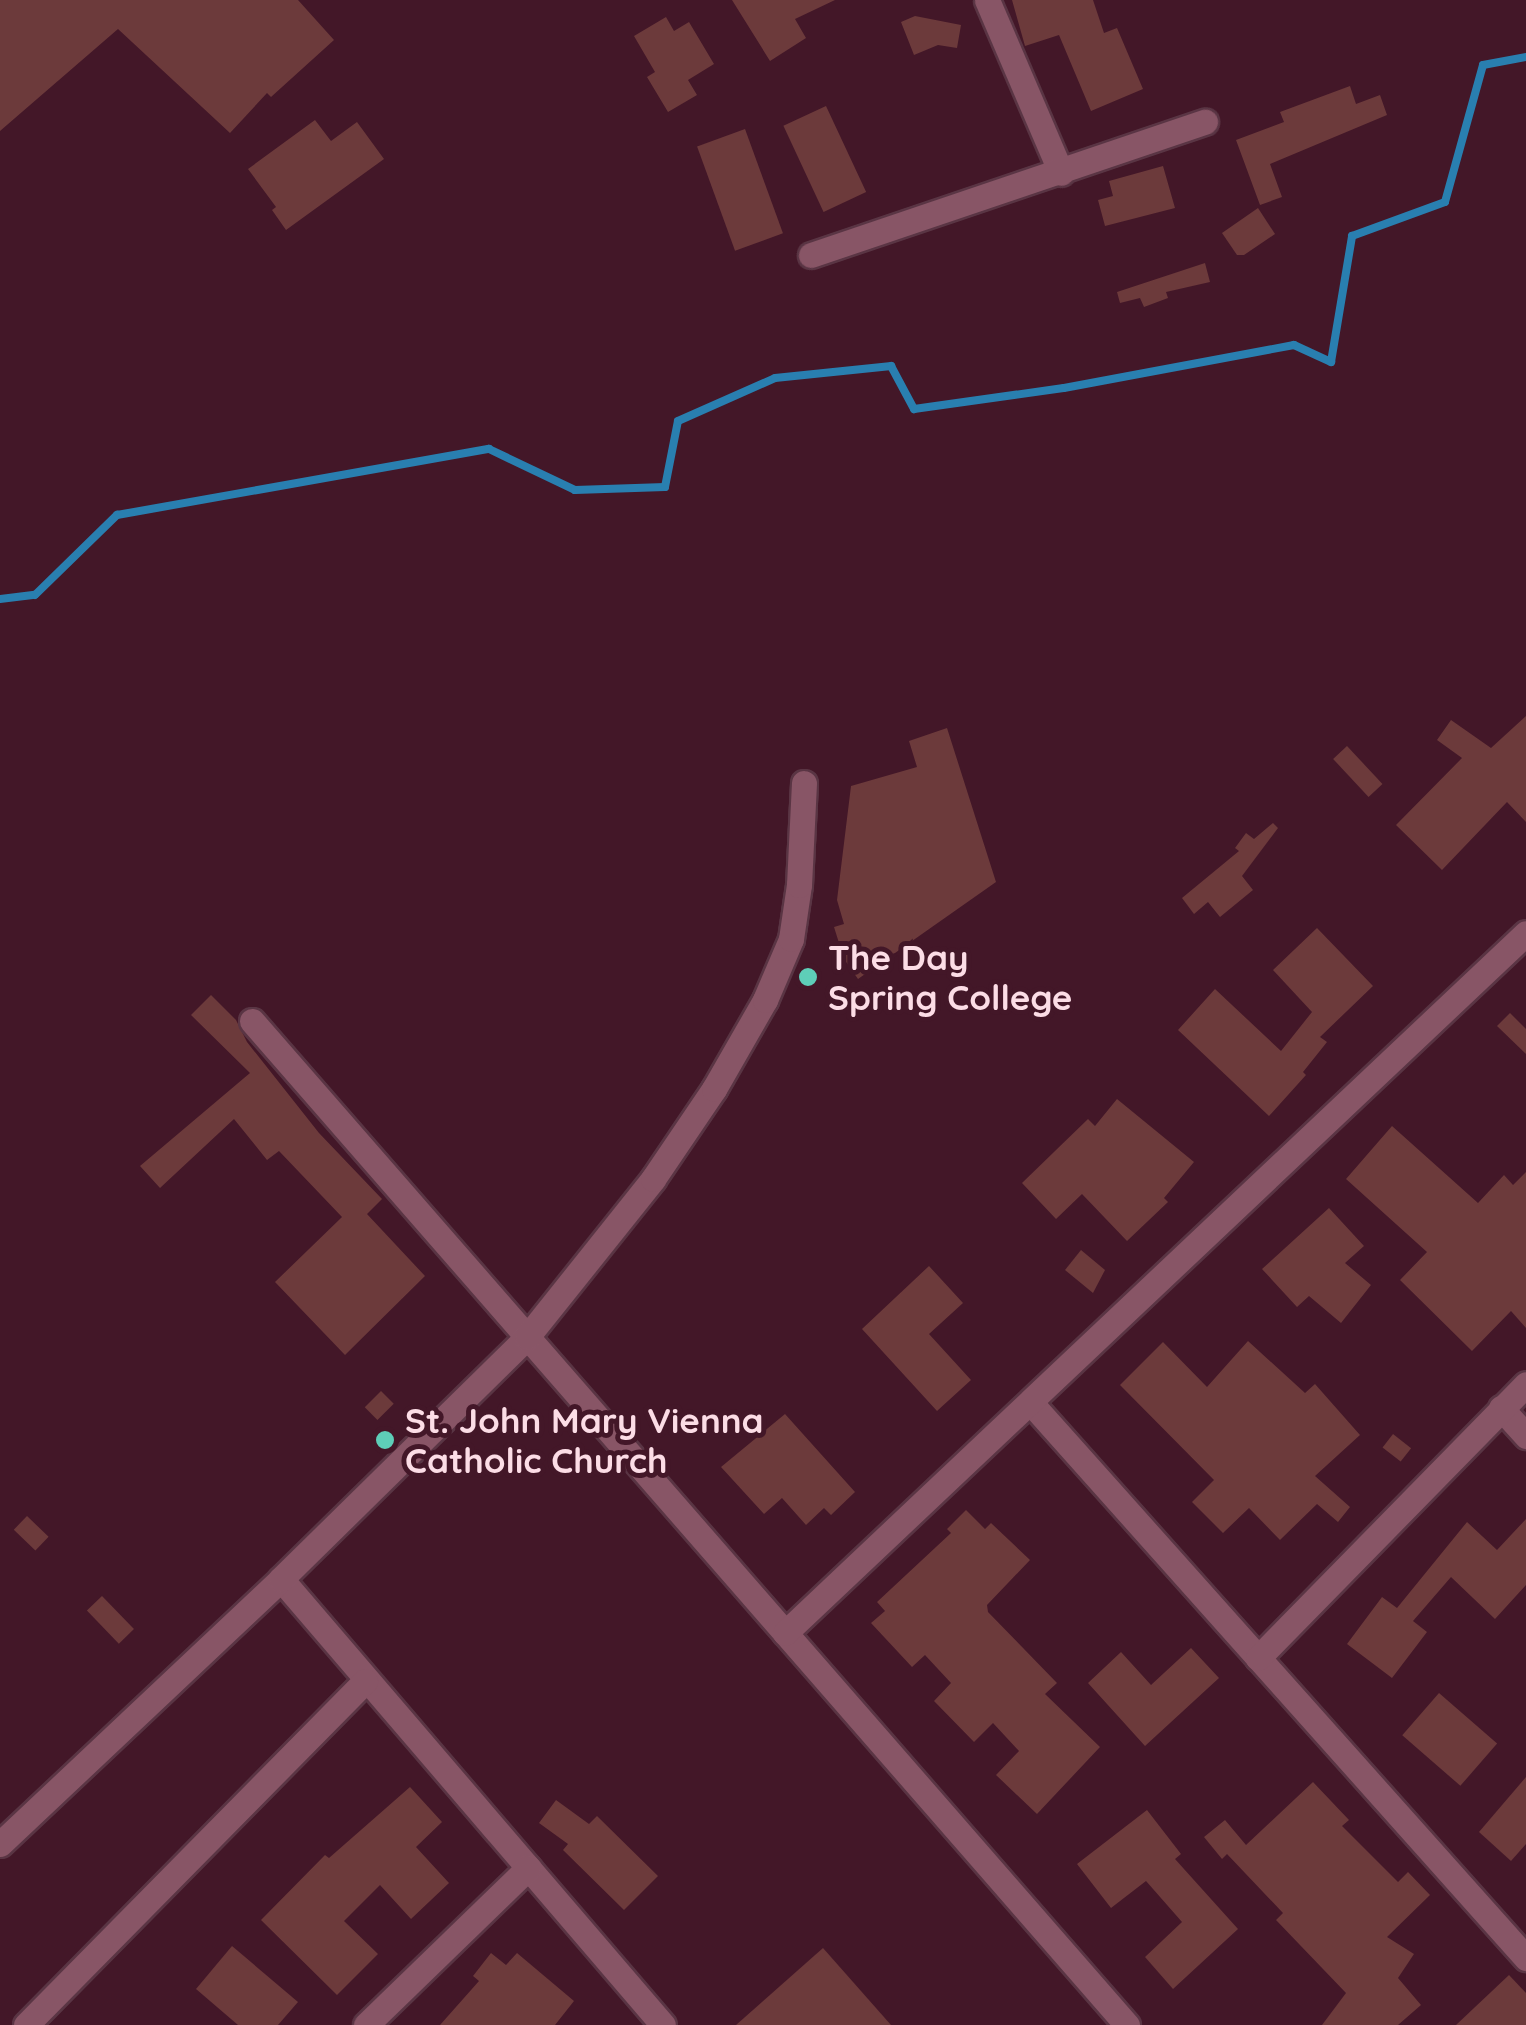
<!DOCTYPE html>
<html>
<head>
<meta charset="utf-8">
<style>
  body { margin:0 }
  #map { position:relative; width:1526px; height:2025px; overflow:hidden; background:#431728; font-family:Quicksand,sans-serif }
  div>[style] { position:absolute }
  .stream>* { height:8px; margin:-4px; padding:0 4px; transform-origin:4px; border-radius:4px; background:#297fb0 }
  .building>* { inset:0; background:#6c3a3b; transform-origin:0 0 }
  .roads { filter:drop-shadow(2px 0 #5a3544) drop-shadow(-2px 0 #5a3544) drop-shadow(0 2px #5a3544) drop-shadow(0 -2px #5a3544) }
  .minor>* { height:25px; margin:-12.5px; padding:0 12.5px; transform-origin:12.5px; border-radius:12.5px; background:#856 }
  .dots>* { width:28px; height:28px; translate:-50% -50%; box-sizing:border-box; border:5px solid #431728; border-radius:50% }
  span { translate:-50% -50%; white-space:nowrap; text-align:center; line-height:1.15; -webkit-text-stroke:10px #431728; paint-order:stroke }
  .poi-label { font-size:35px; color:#fcdde6; font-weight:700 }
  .left { translate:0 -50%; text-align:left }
</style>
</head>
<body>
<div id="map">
  <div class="stream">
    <i style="left:0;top:599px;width:35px;rotate:-7deg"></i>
    <i style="left:35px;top:595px;width:115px;rotate:-44.3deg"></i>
    <i style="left:117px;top:515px;width:378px;rotate:-10.1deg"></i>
    <i style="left:489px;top:449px;width:95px;rotate:25.5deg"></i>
    <i style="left:575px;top:490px;width:90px;rotate:-1.9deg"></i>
    <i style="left:665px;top:487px;width:67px;rotate:-78.9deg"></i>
    <i style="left:678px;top:421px;width:106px;rotate:-23.9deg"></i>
    <i style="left:775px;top:378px;width:117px;rotate:-5.9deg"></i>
    <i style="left:891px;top:366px;width:49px;rotate:61.9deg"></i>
    <i style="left:914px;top:409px;width:151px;rotate:-8deg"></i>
    <i style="left:1064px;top:388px;width:234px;rotate:-10.6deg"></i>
    <i style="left:1294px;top:345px;width:41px;rotate:24.7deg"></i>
    <i style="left:1331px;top:362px;width:128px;rotate:-80.5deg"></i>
    <i style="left:1352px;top:236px;width:99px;rotate:-20.1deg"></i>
    <i style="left:1445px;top:202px;width:142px;rotate:-74.5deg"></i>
    <i style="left:1483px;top:65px;width:44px;rotate:-10.5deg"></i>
  </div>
  <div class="building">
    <i style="clip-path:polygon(0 0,298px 0,334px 40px,271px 97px,267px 93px,230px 133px,118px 29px,0 131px)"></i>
    <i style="clip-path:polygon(732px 0,835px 0,795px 19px,806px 38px,770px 61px)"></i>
    <i style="clip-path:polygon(1012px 0,1093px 0,1104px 33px,1117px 28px,1143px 89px,1091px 111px,1059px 35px,1025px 46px)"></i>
    <i style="clip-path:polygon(915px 16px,961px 25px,957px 48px,938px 45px,914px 55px,901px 22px)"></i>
    <i style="clip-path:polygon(666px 17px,674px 31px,689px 22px,714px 64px,688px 80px,697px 95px,668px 112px,647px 77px,655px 72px,634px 36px)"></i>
    <i style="clip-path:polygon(1350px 86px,1356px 104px,1380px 95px,1387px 115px,1270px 164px,1282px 197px,1260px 205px,1236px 140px,1284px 122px,1280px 112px)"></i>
    <i style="left:826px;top:106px;width:95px;height:47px;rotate:65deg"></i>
    <i style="clip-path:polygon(315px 120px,331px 141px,357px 122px,384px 159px,286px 230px,272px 210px,276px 207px,248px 169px)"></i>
    <i style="left:745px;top:129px;width:111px;height:51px;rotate:70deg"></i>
    <i style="clip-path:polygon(1163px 166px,1175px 208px,1105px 226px,1098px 200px,1113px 196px,1109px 181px)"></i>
    <i style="clip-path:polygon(1258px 208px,1275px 234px,1244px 255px,1237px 255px,1222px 233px)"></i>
    <i style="clip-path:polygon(1205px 263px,1210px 282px,1166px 292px,1168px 298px,1144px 307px,1140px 298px,1120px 303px,1117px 292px)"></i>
    <i style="clip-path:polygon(1526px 716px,1526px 822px,1507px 802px,1442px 870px,1396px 825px,1462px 758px,1437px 740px,1451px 720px,1491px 748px)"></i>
    <i style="clip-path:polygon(947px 728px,996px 882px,858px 979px,844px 959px,834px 927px,844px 924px,837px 900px,851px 786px,917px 767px,909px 741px)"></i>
    <i style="left:1347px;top:746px;width:52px;height:19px;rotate:47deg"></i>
    <i style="clip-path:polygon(1273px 823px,1278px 828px,1242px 876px,1253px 890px,1220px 917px,1208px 902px,1194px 914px,1182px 898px,1239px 851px,1235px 848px,1246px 833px,1254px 839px)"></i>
    <i style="clip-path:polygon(1317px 928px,1373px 986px,1320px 1037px,1327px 1042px,1303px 1072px,1306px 1075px,1269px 1116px,1178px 1030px,1215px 989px,1281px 1051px,1312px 1012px,1273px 970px)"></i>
    <i style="clip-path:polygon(211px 995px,236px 1020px,247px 1042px,319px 1133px,382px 1199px,367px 1214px,425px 1276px,345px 1355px,275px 1282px,342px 1217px,279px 1151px,267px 1160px,234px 1119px,160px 1188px,140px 1166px,250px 1073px,191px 1015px)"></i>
    <i style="clip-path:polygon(1510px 1013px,1526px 1029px,1526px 1054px,1497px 1026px)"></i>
    <i style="clip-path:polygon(1117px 1099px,1194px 1162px,1164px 1198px,1168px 1202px,1127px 1241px,1082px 1194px,1056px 1219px,1022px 1183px,1088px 1119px,1095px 1126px)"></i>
    <i style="clip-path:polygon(1392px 1126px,1478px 1203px,1504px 1175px,1513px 1185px,1526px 1172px,1526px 1328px,1511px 1311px,1472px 1351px,1400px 1280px,1427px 1252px,1346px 1179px)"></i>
    <i style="clip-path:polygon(1329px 1208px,1364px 1246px,1345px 1263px,1371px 1285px,1341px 1323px,1309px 1296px,1297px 1307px,1262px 1269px)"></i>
    <i style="clip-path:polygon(1081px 1250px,1105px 1270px,1093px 1293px,1065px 1270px)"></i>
    <i style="clip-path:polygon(929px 1266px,963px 1303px,929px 1334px,971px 1380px,937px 1411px,862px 1329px)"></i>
    <i style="clip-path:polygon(1248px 1341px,1305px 1393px,1315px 1384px,1360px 1435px,1315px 1476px,1350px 1507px,1338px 1522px,1317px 1504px,1280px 1540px,1249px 1508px,1223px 1533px,1192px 1502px,1214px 1480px,1120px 1385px,1163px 1342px,1207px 1387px)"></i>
    <i style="left:381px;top:1391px;width:18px;height:23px;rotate:45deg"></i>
    <i style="clip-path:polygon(785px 1414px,855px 1492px,831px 1515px,824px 1508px,806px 1525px,782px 1498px,764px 1514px,721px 1467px)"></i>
    <i style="left:1393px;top:1434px;width:23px;height:17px;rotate:38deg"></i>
    <i style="clip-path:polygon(966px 1510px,985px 1529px,991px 1523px,1030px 1560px,987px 1605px,988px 1612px,1057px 1683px,1045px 1694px,1100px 1747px,1037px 1814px,996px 1775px,1019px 1751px,993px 1723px,974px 1742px,934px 1701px,951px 1683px,925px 1655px,912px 1667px,871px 1623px,885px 1611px,877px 1602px,951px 1533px,947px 1529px)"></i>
    <i style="left:27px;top:1516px;width:30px;height:19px;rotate:44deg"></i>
    <i style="clip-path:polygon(1526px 1519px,1526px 1585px,1495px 1619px,1451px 1577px,1413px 1621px,1427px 1632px,1392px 1678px,1347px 1644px,1382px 1597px,1397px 1608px,1467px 1522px,1497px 1550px)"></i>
    <i style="left:102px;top:1596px;width:46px;height:21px;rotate:46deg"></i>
    <i style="clip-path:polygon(1191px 1648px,1219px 1678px,1145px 1746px,1088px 1683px,1121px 1652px,1151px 1685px)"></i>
    <i style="left:1439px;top:1693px;width:77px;height:56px;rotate:41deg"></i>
    <i style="clip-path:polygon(1526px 1777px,1526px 1844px,1511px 1861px,1479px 1832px)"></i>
    <i style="clip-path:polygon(1313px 1782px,1349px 1820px,1342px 1826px,1398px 1882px,1408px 1872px,1430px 1895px,1387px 1937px,1414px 1954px,1398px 1978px,1421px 2005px,1398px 2025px,1322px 2025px,1346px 1993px,1276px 1920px,1283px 1913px,1227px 1854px,1222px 1859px,1204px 1837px,1225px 1820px,1246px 1845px)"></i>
    <i style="clip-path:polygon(410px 1787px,442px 1822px,416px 1847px,449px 1883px,411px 1919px,380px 1885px,344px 1921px,378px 1954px,337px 1995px,261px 1920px,325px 1855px,329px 1858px)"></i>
    <i style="clip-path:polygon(556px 1800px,589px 1824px,597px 1816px,658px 1876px,624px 1910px,563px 1850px,568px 1844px,539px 1823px)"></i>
    <i style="clip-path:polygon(1147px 1810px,1181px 1854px,1175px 1859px,1238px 1929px,1173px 1989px,1145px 1957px,1182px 1922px,1146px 1881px,1111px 1908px,1077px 1864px)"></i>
    <i style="clip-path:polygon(232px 1946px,298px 2002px,278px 2025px,238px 2025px,196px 1989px)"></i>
    <i style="clip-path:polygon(823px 1948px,891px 2025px,736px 2025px)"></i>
    <i style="clip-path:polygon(491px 1953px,506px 1965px,517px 1953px,574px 2001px,555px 2025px,440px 2025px,479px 1981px,473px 1976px)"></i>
    <i style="clip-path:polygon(1509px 1975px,1526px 1993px,1526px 2025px,1456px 2025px)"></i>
  </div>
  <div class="roads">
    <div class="minor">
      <i style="left:987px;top:0;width:188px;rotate:66.8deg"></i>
      <i style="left:811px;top:255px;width:416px;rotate:-18.7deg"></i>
      <i style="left:252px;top:1021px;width:1332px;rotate:48.93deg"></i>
      <i style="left:1031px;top:1403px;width:744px;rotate:48.27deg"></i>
      <i style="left:1501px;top:1408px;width:38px;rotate:48deg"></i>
      <i style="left:281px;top:1579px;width:587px;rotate:49.42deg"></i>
      <i style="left:785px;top:1633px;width:1019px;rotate:-43.37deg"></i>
      <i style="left:1258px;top:1658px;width:383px;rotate:-45.6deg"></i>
      <i style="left:0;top:1844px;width:386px;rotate:-43.3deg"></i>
      <i style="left:281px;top:1579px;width:345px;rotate:-44.5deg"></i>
      <i style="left:527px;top:1337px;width:202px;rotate:-51.4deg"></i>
      <i style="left:653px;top:1179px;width:109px;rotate:-55.9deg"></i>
      <i style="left:714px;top:1089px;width:103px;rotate:-60.2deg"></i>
      <i style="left:765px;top:1000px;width:66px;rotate:-66.9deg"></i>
      <i style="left:791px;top:939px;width:55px;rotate:-81.6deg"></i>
      <i style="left:799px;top:885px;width:102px;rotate:-87.2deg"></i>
      <i style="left:26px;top:2025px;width:483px;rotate:-45.4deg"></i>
      <i style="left:366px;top:2025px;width:226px;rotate:-44.1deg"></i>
    </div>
  </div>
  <div class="dots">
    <i style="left:808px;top:977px;background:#5eceb8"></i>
    <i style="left:385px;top:1440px;background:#5eceb8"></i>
  </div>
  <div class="poi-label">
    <span class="left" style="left:828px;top:977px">The Day<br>Spring College</span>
    <span class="left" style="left:405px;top:1440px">St. John Mary Vienna<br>Catholic Church</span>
  </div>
</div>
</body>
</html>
